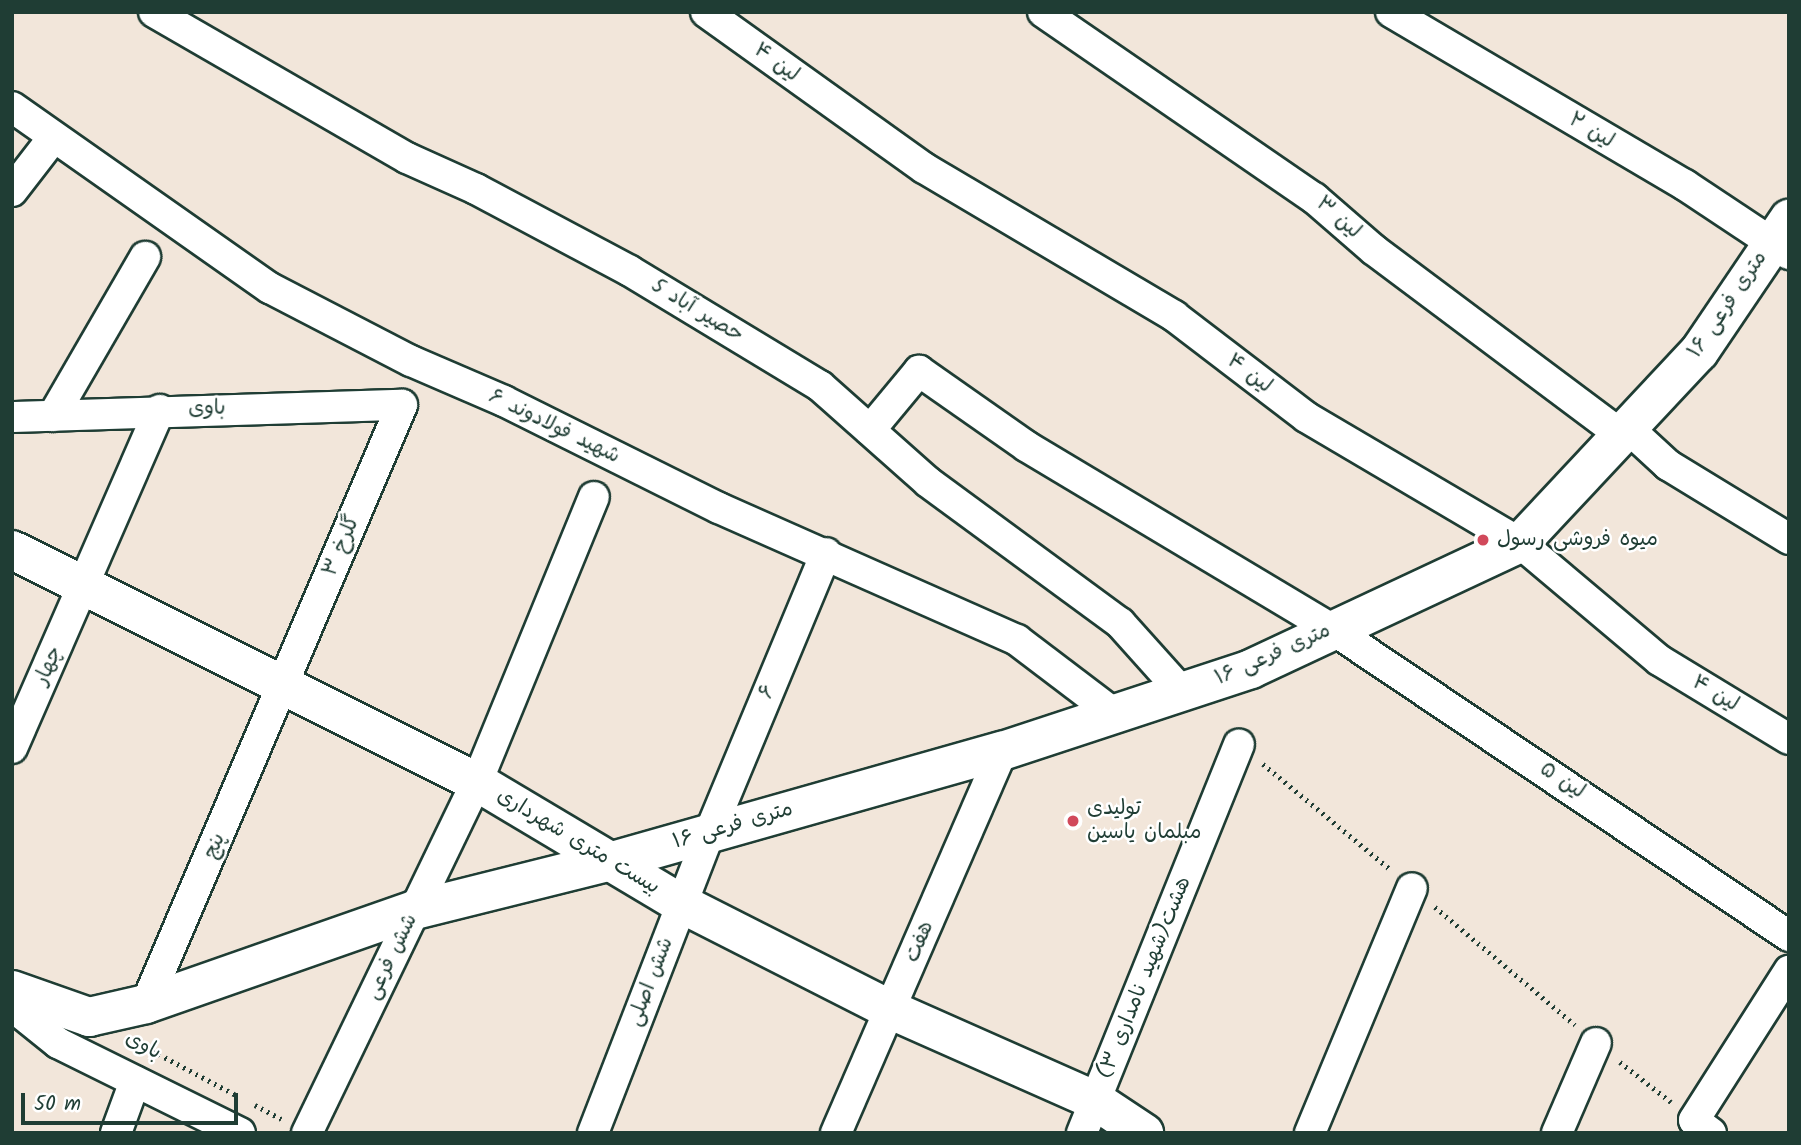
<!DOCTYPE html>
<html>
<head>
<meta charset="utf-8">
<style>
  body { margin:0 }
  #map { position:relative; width:1801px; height:1145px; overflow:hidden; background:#f2e6da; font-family:Kalam,"Playpen Sans Arabic",sans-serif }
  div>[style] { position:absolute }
  .path>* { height:4.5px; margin-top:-2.25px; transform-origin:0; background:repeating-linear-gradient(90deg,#1f3d34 0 2px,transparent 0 7px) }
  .roads { filter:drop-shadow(2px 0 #1f3d34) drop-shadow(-2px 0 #1f3d34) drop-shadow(0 2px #1f3d34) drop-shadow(0 -2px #1f3d34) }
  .street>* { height:30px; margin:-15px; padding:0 15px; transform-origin:15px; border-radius:15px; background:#fff }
  .secondary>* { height:38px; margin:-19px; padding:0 19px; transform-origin:19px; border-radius:19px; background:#fff }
  .dots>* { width:19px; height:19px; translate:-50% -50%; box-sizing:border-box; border:4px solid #fff; border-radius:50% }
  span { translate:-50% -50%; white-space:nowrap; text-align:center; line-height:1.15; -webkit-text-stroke:5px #fff; paint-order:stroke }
  .street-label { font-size:21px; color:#1f3d34 }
  .poi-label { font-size:21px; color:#1f3d34 }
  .left { translate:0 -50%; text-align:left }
  .frame { position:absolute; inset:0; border:14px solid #1f3d34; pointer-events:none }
  .scale { position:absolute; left:21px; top:1093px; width:217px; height:32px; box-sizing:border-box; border:4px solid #1f3d34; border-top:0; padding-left:9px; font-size:21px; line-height:24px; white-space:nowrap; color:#1f3d34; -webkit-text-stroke:5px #fff; paint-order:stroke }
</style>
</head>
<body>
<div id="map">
  <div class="path">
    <i style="left:1263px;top:764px;width:166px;rotate:39.6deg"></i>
    <i style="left:1435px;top:907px;width:183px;rotate:40.1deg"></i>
    <i style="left:134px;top:1041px;width:118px;rotate:27.9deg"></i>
    <i style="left:1620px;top:1062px;width:65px;rotate:38.1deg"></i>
    <i style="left:255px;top:1105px;width:30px;rotate:28deg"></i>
  </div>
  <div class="roads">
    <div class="street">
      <i style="left:154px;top:12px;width:292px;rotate:30deg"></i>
      <i style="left:407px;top:158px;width:76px;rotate:24.2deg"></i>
      <i style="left:476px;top:189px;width:174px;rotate:28deg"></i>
      <i style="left:630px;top:271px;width:222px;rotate:31.2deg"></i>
      <i style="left:820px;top:386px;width:144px;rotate:41.6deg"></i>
      <i style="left:928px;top:482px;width:238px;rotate:36.3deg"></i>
      <i style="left:1120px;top:623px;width:93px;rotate:48.1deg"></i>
      <i style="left:706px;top:12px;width:268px;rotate:35.6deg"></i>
      <i style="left:924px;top:168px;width:291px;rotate:30.6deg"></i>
      <i style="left:1174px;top:316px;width:166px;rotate:37.4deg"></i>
      <i style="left:1306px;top:417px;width:248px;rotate:30.5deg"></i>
      <i style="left:1520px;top:543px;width:182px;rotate:40.1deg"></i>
      <i style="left:1659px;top:660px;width:152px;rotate:31.3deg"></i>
      <i style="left:1043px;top:12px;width:329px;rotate:34.5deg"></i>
      <i style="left:1314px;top:198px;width:79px;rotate:40.9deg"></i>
      <i style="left:1374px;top:250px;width:312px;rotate:36.8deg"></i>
      <i style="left:1391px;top:12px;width:341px;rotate:30.5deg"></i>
      <i style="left:1685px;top:185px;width:125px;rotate:33.6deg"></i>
      <i style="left:12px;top:107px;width:315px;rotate:35.1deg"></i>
      <i style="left:270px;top:288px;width:159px;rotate:27.4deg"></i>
      <i style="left:411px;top:361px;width:101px;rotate:23.3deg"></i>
      <i style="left:504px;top:401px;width:240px;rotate:26.5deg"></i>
      <i style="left:719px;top:508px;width:326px;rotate:23.9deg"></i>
      <i style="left:1017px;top:640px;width:121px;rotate:37.2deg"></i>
      <i style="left:12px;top:191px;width:67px;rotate:-52.3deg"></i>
      <i style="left:53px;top:416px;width:184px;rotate:-59.9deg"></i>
      <i style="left:12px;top:417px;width:390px;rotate:-1.8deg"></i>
      <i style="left:402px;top:405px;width:651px;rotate:113.14deg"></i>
      <i style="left:870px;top:430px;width:77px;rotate:-50.3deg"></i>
      <i style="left:919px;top:371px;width:131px;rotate:35deg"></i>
      <i style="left:1026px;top:446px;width:357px;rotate:30.9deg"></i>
      <i style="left:1332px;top:629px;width:551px;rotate:33.89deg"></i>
      <i style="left:1630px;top:430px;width:52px;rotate:42.6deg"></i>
      <i style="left:1668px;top:465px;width:142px;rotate:31.4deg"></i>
      <i style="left:12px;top:748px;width:369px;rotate:-66.4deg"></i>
      <i style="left:12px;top:1006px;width:59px;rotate:38.8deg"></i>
      <i style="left:58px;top:1043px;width:203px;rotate:26.3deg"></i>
      <i style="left:116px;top:1133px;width:55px;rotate:-69.9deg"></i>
      <i style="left:307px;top:1133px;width:390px;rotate:-64.2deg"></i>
      <i style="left:477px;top:782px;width:308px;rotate:-67.7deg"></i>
      <i style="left:593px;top:1133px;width:323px;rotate:-68.8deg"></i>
      <i style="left:710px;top:832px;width:302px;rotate:-67.4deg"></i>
      <i style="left:836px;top:1133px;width:417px;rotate:-66.5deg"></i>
      <i style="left:1082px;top:1133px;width:419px;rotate:-68deg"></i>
      <i style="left:1310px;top:1133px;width:265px;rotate:-67.4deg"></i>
      <i style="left:1557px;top:1133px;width:98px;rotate:-66.6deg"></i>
      <i style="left:1711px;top:1133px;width:21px;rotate:-143deg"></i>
      <i style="left:1694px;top:1120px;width:177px;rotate:-57.5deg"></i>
    </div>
    <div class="secondary">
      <i style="left:12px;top:550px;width:520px;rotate:26.52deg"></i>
      <i style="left:477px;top:782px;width:239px;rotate:30.8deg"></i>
      <i style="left:682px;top:904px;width:234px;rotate:26.9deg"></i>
      <i style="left:891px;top:1010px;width:224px;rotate:23.9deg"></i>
      <i style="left:1096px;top:1101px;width:58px;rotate:33.7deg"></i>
      <i style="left:12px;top:990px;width:82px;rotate:19.3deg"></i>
      <i style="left:89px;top:1017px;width:58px;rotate:-12.8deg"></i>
      <i style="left:146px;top:1004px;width:285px;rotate:-19.3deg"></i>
      <i style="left:415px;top:910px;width:203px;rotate:-14deg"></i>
      <i style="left:612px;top:861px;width:405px;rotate:-15.8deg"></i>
      <i style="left:1002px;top:751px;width:262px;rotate:-18.2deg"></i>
      <i style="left:1251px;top:669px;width:297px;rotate:-25.1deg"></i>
      <i style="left:1520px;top:543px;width:262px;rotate:-46.9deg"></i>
      <i style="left:1699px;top:352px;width:161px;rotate:-55.9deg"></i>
    </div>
  </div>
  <div class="dots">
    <i style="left:1483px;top:540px;background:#d1495b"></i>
    <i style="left:1073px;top:821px;background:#d1495b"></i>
  </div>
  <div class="street-label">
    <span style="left:776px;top:63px;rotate:36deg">لین ۴</span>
    <span style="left:1591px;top:131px;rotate:31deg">لین ۲</span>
    <span style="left:1338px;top:218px;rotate:41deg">لین ۳</span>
    <span style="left:1728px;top:305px;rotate:-56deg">۱۶ متری فرعی</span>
    <span style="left:697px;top:311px;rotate:31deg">حصیر آباد 5</span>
    <span style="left:1249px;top:374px;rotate:37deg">لین ۴</span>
    <span style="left:207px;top:409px;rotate:-1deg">باوی</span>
    <span style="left:554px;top:427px;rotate:26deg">شهید فولادوند ۶</span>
    <span style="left:342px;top:546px;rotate:-67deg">گلرخ ۳</span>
    <span style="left:1273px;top:655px;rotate:-24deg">۱۶ متری فرعی</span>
    <span style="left:49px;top:666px;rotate:-66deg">چهار</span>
    <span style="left:768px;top:692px;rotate:-67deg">۶</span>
    <span style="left:1715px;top:694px;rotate:31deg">لین ۴</span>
    <span style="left:1562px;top:781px;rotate:33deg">لین ۵</span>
    <span style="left:733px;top:826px;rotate:-16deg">۱۶ متری فرعی</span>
    <span style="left:578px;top:842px;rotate:31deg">بیست متری شهرداری</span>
    <span style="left:215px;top:846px;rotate:-66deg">پنج</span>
    <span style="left:920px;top:942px;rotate:-67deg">هفت</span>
    <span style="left:392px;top:957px;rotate:-64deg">شش فرعی</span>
    <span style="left:1145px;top:978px;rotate:-68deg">هشت(شهید نامداری ۳)</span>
    <span style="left:651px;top:982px;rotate:-69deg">شش اصلی</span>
    <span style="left:143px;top:1046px;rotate:28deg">باوی</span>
  </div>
  <div class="poi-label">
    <span class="left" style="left:1497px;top:540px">میوه فروشی رسول</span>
    <span class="left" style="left:1087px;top:821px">تولیدی<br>مبلمان یاسین</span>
  </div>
  <div class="frame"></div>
  <div class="scale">50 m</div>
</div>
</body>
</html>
